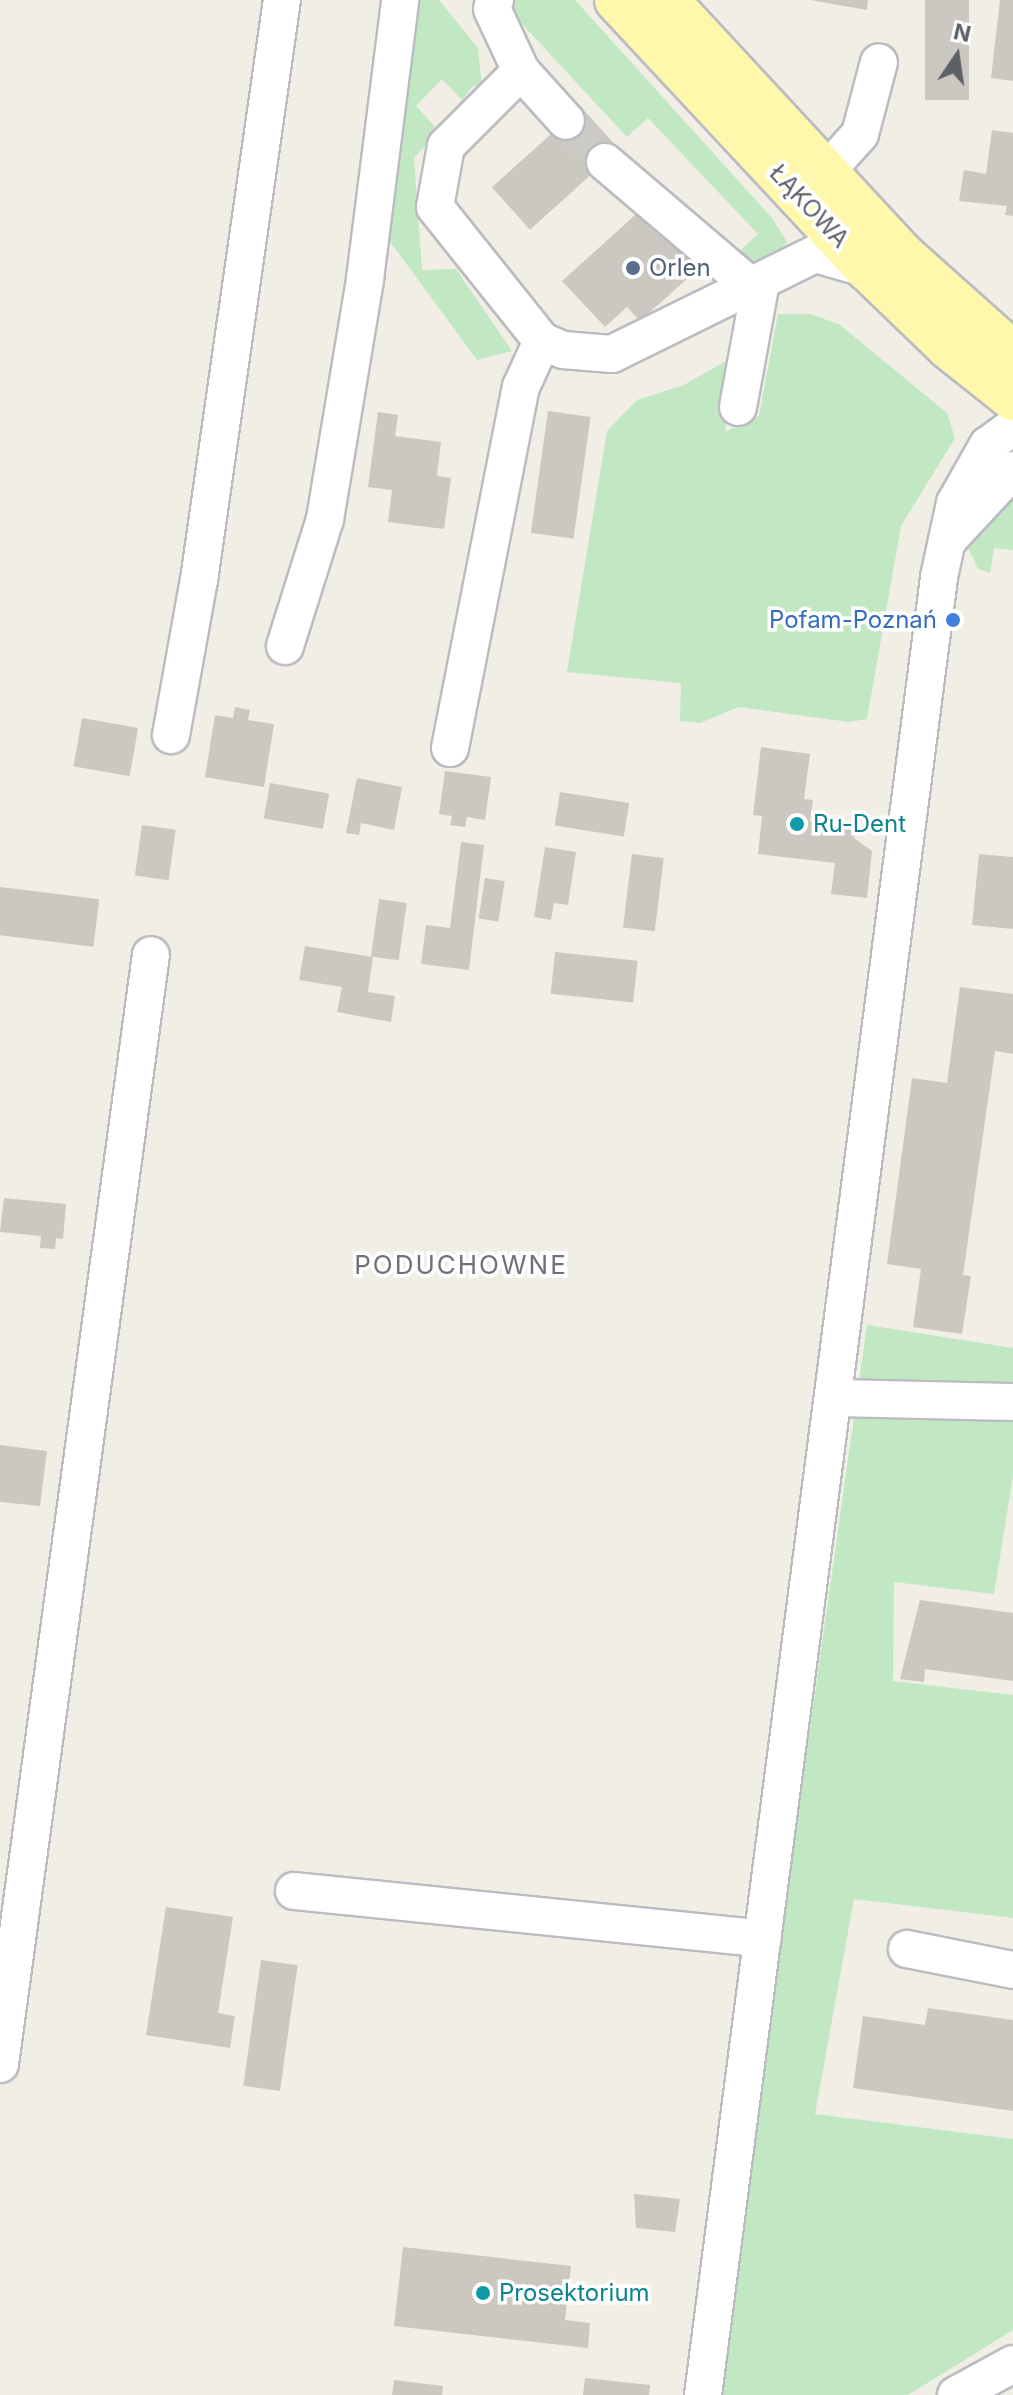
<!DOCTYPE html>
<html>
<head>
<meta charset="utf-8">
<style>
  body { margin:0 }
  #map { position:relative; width:1013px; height:2395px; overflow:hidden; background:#f0eee5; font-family:Inter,sans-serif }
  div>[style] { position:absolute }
  .green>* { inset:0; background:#c1e8c3 }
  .building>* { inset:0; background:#cbc8c2; transform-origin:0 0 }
  .minor-tunnel>* { height:36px; margin-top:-18px; transform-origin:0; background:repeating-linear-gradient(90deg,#cbcac5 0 36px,transparent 0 54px) }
  .roads { filter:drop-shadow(2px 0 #babcc1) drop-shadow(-2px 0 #babcc1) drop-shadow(0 2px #babcc1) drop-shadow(0 -2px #babcc1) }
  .minor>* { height:36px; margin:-18px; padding:0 18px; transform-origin:18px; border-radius:18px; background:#fff }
  .major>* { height:44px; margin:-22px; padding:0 22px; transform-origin:22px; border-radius:22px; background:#fff7ab }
  .dots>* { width:22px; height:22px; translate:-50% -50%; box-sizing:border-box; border:4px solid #fff; border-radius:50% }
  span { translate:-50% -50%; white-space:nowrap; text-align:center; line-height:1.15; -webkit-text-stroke:7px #fff; paint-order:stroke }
  .street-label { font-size:24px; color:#5d6066 }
  .service-label { font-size:24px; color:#4e5e75 }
  .left { translate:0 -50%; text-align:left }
  .shop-label { font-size:24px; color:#366cbe }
  .right { translate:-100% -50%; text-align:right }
  .culture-label { font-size:24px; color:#0d838f }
  .neighbourhood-label { font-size:26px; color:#6e7278; letter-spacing:2px }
  .north { position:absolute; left:917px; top:16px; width:80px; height:80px; -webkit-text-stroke:6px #fff; paint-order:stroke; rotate:13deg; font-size:22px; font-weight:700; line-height:32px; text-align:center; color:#5d6066 }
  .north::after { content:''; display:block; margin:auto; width:28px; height:36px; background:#5d6066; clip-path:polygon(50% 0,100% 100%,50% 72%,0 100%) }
</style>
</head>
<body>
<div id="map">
  <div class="green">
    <i style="clip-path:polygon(406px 0,439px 0,478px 48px,482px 87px,473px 86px,462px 100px,442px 79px,416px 106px,439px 131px,414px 158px,422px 270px,456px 269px,512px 351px,477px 360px,383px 232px)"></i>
    <i style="clip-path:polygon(506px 0,575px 0,772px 218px,787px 242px,766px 265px,749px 265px,738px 253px,758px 234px,648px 118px,627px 137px,511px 12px)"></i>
    <i style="clip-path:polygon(778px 314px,811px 314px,840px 325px,947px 413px,955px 438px,901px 526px,867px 719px,849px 722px,739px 707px,700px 723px,680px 721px,681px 683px,567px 672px,607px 431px,637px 400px,684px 385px,736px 355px,725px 432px,759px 416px)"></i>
    <i style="clip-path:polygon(1013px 483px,1013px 550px,994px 548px,990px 573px,978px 569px,968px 548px,973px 533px)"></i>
    <i style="clip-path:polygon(867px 1325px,1013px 1348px,1013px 1476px,994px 1594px,894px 1582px,893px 1681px,1013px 1695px,1013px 1918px,854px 1899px,815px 2114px,1013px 2139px,1013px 2330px,908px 2395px,716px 2395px)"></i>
  </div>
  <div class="building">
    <i style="clip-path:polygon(810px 0,868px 0,867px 10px)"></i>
    <i style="left:925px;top:0;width:44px;height:100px"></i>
    <i style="clip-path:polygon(1000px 0,1013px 0,1013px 81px,991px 78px)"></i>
    <i style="left:581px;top:107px;width:57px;height:120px;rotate:48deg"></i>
    <i style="clip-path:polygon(992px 130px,1013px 133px,1013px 216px,1005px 215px,1007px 206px,959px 201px,964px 170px,986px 174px)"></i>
    <i style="clip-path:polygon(643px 208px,698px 269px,640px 321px,627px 307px,605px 327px,562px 281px)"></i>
    <i style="left:548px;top:411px;width:43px;height:123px;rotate:8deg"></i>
    <i style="clip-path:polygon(378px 412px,398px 415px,395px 436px,441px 442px,437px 476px,451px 478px,444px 529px,388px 522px,392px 490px,368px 487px)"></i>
    <i style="clip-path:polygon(235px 707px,250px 710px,248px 720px,274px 724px,264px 787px,205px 777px,215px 715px,233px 718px)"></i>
    <i style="left:82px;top:718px;width:57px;height:49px;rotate:10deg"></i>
    <i style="clip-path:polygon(761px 747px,810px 754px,804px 799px,813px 800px,810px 821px,856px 827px,854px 838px,872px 851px,867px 898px,831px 894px,835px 863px,758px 854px,762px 816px,753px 815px)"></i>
    <i style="clip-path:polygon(445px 771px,491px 777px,485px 820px,467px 817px,465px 827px,450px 825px,452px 816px,439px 814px)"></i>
    <i style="clip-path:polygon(357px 778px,402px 787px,394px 830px,361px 823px,359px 835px,346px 833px)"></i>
    <i style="left:270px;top:783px;width:60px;height:36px;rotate:10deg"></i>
    <i style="left:560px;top:792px;width:70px;height:34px;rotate:9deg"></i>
    <i style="left:142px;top:825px;width:34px;height:51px;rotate:8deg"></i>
    <i style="clip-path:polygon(461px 842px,484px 845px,469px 970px,421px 964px,426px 925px,450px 928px)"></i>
    <i style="clip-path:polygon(545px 847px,576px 852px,568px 905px,554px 903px,551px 920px,534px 917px)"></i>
    <i style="left:632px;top:854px;width:32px;height:74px;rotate:7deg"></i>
    <i style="clip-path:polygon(979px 854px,1013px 857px,1013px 929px,972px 925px)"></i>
    <i style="left:485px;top:878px;width:20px;height:41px;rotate:9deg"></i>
    <i style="left:0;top:887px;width:100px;height:48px;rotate:7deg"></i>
    <i style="left:379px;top:899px;width:28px;height:58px;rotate:8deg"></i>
    <i style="clip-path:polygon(305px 946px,373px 957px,368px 992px,395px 996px,391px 1022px,337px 1012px,342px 987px,299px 980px)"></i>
    <i style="left:555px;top:952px;width:83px;height:42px;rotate:6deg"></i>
    <i style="clip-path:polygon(960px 987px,1013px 994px,1013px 1054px,995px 1051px,963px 1275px,971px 1276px,962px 1334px,913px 1327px,921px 1269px,887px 1264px,912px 1078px,947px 1083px)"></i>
    <i style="clip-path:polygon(4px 1198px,66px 1204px,63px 1239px,56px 1238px,55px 1249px,40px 1248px,41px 1236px,0 1232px)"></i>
    <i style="clip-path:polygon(0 1445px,47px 1451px,40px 1506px,0 1502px)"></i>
    <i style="clip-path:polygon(920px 1600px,1013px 1613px,1013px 1681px,925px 1669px,924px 1682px,900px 1679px)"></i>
    <i style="clip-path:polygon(166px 1907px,233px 1917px,218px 2013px,235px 2016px,230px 2048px,146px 2035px)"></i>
    <i style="left:261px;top:1960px;width:37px;height:127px;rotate:8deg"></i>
    <i style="clip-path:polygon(928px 2008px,1013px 2020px,1013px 2111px,853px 2088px,863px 2016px,925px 2025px)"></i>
    <i style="clip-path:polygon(634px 2194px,680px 2199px,675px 2232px,636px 2228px)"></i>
    <i style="clip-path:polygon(403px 2247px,571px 2266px,565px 2320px,590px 2323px,588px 2348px,394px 2326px)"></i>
    <i style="clip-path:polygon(585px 2378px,650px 2385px,649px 2395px,583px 2395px)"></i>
    <i style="clip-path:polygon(394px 2380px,443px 2386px,442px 2395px,392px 2395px)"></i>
  </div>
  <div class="minor-tunnel">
    <i style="left:566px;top:121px;width:57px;rotate:46.4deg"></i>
  </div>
  <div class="roads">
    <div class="minor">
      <i style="left:495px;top:0;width:9px;rotate:108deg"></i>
      <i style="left:492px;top:9px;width:68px;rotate:64.9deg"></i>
      <i style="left:521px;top:71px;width:106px;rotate:135deg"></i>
      <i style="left:446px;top:146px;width:62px;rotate:100.2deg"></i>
      <i style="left:435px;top:207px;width:171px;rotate:51.4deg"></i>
      <i style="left:542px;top:341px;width:23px;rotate:23deg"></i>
      <i style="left:563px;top:350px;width:49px;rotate:4.7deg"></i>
      <i style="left:612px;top:354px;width:226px;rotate:-26.2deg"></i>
      <i style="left:815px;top:254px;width:55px;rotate:15.8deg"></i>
      <i style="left:868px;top:269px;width:8px;rotate:-30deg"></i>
      <i style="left:521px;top:71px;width:67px;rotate:48deg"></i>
      <i style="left:605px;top:162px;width:193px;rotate:40.4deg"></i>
      <i style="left:824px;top:174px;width:54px;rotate:-48deg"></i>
      <i style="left:860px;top:134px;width:74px;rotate:-75.2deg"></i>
      <i style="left:738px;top:407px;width:127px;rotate:-79.6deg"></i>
      <i style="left:947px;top:541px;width:97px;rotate:-47.1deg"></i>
      <i style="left:285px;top:646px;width:133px;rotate:-72.5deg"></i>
      <i style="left:325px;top:519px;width:243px;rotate:-80.5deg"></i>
      <i style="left:365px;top:279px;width:281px;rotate:-82.8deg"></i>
      <i style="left:171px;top:735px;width:158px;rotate:-79.8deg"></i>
      <i style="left:199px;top:580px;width:586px;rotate:-81.86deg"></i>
      <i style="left:450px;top:748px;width:368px;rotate:-78.9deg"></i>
      <i style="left:521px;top:387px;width:51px;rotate:-65.5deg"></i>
      <i style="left:833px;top:1398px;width:180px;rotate:1.3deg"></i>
      <i style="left:294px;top:1891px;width:471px;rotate:5.8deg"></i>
      <i style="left:907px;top:1949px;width:108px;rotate:11.2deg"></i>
      <i style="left:0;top:2064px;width:1119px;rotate:-82.25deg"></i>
      <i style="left:703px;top:2395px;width:1833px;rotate:-82.6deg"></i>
      <i style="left:939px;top:577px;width:76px;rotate:-77.8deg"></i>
      <i style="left:955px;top:503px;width:67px;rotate:-60.4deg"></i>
      <i style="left:988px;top:445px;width:31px;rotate:-36deg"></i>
      <i style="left:956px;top:2395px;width:65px;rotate:-28.5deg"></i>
    </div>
    <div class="major">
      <i style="left:617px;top:0;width:368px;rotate:47deg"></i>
      <i style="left:868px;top:269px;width:112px;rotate:43.9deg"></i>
      <i style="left:949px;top:347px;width:82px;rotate:38.6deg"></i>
      <i style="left:666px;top:0;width:345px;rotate:47.2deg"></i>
      <i style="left:900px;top:253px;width:152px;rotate:41.8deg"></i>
    </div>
  </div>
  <div class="dots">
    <i style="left:633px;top:268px;background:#5c6f8a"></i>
    <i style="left:953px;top:620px;background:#3f7fe0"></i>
    <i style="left:797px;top:824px;background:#0f9aa8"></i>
    <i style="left:483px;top:2293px;background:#0f9aa8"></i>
  </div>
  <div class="street-label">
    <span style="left:809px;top:206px;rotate:47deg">ŁĄKOWA</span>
  </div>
  <div class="service-label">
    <span class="left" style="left:649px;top:268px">Orlen</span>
  </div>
  <div class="shop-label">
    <span class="right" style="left:937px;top:620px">Pofam-Poznań</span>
  </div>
  <div class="culture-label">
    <span class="left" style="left:813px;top:824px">Ru-Dent</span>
    <span class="left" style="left:499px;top:2293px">Prosektorium</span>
  </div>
  <div class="neighbourhood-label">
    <span style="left:461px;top:1265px">PODUCHOWNE</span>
  </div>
  <div class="north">N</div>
</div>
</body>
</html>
